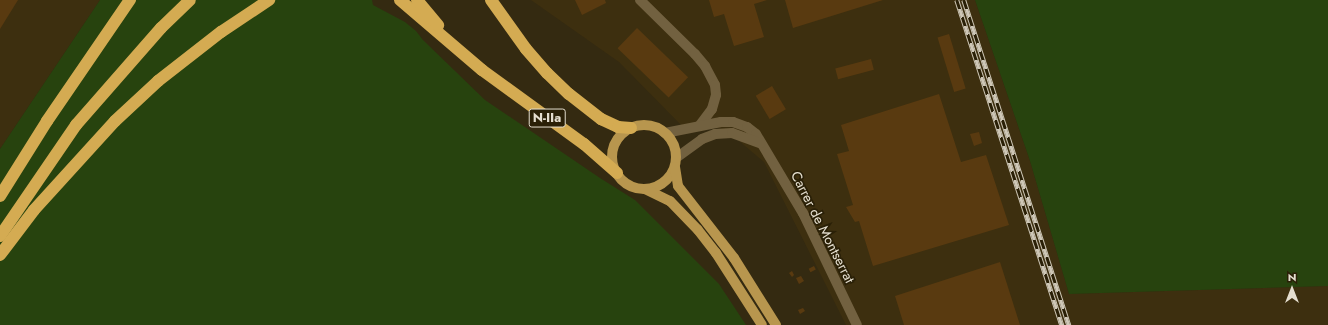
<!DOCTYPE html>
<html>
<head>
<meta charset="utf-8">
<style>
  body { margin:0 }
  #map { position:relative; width:1328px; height:325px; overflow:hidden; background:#342a11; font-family:Jost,sans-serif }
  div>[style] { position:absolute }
  .built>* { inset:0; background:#3d2f0f }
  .green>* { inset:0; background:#27430e }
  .building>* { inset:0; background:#593a10; transform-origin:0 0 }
  .minor>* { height:10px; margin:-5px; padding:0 5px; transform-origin:5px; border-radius:5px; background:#726140 }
  .major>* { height:10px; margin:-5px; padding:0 5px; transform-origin:5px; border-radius:5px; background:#b8964e }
  .major>.ring { margin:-5px; padding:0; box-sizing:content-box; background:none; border:10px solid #b8964e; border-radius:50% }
  .highway>* { height:12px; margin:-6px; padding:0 6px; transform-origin:6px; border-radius:6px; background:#d4ab52 }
  .rail>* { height:4.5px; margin-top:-2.25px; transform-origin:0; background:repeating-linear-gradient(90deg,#2a2007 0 9px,#cec7b7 0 18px); box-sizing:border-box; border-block:1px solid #cec7b7 }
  span { translate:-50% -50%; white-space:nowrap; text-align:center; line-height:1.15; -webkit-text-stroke:3.5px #2a2007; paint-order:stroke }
  .shield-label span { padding:1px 3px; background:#2a2007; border:1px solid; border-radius:3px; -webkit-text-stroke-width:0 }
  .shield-label { font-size:13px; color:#e5dfd0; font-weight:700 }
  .street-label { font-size:14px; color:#e5dfd0 }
  .north { position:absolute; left:1272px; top:269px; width:40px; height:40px; -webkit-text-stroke:3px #2a2007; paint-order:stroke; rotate:0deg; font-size:11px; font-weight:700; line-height:16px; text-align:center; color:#e5dfd0 }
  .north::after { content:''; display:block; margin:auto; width:14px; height:18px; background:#e5dfd0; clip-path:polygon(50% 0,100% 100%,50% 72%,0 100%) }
</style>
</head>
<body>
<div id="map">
  <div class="built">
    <i style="clip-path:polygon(0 0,100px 0,0 149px)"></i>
    <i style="clip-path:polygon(531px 0,975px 0,1030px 161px,1069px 294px,1328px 286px,1328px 325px,846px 325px,764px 162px,725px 129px,681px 125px,619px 62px)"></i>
  </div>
  <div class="green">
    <i style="clip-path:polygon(100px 0,372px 0,373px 5px,405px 22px,416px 31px,423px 40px,485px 100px,600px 178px,635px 200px,719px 284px,746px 325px,0 325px,0 149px)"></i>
    <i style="clip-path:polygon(975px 0,1328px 0,1328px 286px,1069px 294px,1030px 161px)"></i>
  </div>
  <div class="building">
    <i style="clip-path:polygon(0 0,18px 0,0 29px)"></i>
    <i style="clip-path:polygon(575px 0,605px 0,606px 3px,582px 15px)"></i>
    <i style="clip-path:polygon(709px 0,767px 0,754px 4px,764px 37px,734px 46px,724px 14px,714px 17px)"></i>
    <i style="clip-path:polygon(785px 0,883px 0,793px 28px)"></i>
    <i style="left:637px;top:28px;width:71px;height:28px;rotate:44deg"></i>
    <i style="left:949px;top:34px;width:57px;height:12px;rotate:73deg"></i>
    <i style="left:871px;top:59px;width:11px;height:37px;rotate:75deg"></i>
    <i style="left:772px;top:86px;width:27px;height:19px;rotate:59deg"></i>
    <i style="clip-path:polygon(939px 94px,961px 162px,986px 155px,1009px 225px,873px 266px,859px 221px,855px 222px,846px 207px,853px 205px,837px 154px,849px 151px,841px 125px)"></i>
    <i style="clip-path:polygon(979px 132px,982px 143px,974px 146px,970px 134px)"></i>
    <i style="clip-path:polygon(1000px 262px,1020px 325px,904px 325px,895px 296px)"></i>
    <i style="left:814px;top:266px;width:4px;height:6px;rotate:63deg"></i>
    <i style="clip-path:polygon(792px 271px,794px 275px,792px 277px,789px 273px)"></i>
    <i style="clip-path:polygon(801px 276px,804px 281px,799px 284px,796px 278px)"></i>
    <i style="clip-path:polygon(803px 308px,805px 311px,800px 314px,798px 310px)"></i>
  </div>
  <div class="minor">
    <i style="left:640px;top:0;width:77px;rotate:44.5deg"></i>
    <i style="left:695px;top:54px;width:16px;rotate:50deg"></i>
    <i style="left:705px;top:66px;width:21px;rotate:62deg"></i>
    <i style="left:715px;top:85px;width:10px;rotate:84deg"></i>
    <i style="left:716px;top:95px;width:15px;rotate:106deg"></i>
    <i style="left:712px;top:109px;width:20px;rotate:127deg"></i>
    <i style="left:665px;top:133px;width:57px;rotate:-11.1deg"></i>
    <i style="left:721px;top:122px;width:12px"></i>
    <i style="left:733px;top:122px;width:15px;rotate:20deg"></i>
    <i style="left:747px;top:127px;width:11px;rotate:38deg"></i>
    <i style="left:756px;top:134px;width:92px;rotate:59.3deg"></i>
    <i style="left:803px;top:213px;width:124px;rotate:64.3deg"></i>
    <i style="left:676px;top:158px;width:32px;rotate:-36deg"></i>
    <i style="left:702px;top:139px;width:14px;rotate:-21deg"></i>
    <i style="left:715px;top:134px;width:17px;rotate:-3deg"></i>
    <i style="left:732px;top:133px;width:30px;rotate:20deg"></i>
  </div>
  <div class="major">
    <i class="ring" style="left:612px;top:125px;width:54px;height:54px"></i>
    <i style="left:675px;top:167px;width:19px;rotate:81deg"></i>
    <i style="left:678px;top:186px;width:91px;rotate:52.1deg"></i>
    <i style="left:734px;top:258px;width:79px;rotate:57.9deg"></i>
    <i style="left:645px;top:189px;width:28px;rotate:26deg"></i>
    <i style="left:670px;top:201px;width:40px;rotate:46deg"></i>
    <i style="left:698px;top:230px;width:29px;rotate:52deg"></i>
    <i style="left:716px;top:253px;width:85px;rotate:57.4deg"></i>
  </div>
  <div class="highway">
    <i style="left:400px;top:0;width:108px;rotate:40.5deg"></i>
    <i style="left:482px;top:70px;width:126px;rotate:36deg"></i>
    <i style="left:584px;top:144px;width:44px;rotate:41.3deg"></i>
    <i style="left:417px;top:0;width:33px;rotate:50deg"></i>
    <i style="left:491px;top:0;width:60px;rotate:54.5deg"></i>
    <i style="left:526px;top:49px;width:32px;rotate:49deg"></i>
    <i style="left:547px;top:73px;width:30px;rotate:44deg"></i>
    <i style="left:569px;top:94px;width:41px;rotate:38deg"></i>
    <i style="left:601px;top:119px;width:19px;rotate:25deg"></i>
    <i style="left:618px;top:127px;width:13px;rotate:4deg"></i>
    <i style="left:0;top:196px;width:89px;rotate:-57.9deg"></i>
    <i style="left:47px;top:121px;width:147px;rotate:-55.6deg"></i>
    <i style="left:0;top:236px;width:135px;rotate:-55.6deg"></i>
    <i style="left:76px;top:125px;width:129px;rotate:-48.8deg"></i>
    <i style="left:161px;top:28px;width:40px;rotate:-44deg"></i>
    <i style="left:0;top:255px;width:56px;rotate:-52.9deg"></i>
    <i style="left:34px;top:210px;width:120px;rotate:-47.7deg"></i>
    <i style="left:115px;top:121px;width:59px;rotate:-42.9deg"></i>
    <i style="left:158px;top:81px;width:80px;rotate:-37.9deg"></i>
    <i style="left:221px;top:32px;width:58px;rotate:-33.7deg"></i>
  </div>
  <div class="rail">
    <i style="left:957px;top:0;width:342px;rotate:72.1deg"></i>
    <i style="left:964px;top:0;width:342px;rotate:72.1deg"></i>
  </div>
  <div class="shield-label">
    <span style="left:547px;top:118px">N-IIa</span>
  </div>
  <div class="street-label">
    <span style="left:823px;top:227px;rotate:63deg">Carrer de Montserrat</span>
  </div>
  <div class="north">N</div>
</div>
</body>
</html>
